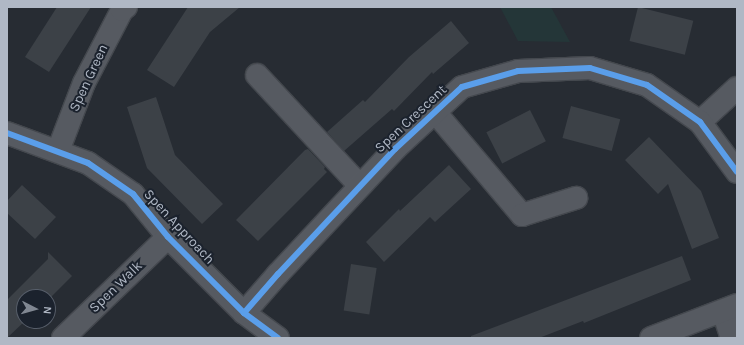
<!DOCTYPE html>
<html>
<head>
<meta charset="utf-8">
<style>
  body { margin:0 }
  #map { position:relative; width:744px; height:345px; overflow:hidden; background:#272c33; font-family:Karla,sans-serif }
  div>[style] { position:absolute }
  .green>* { inset:0; background:#243638 }
  .building>* { inset:0; background:#3c4147; transform-origin:0 0 }
  .roads { filter:drop-shadow(1px 0 #44484e) drop-shadow(-1px 0 #44484e) drop-shadow(0 1px #44484e) drop-shadow(0 -1px #44484e) }
  .minor>* { height:22px; margin:-11px; padding:0 11px; transform-origin:11px; border-radius:11px; background:#565a61 }
  .cycleway>* { height:6px; margin:-3px; padding:0 3px; transform-origin:3px; border-radius:3px; background:#5a9eea }
  span { translate:-50% -50%; white-space:nowrap; text-align:center; line-height:1.15; -webkit-text-stroke:4px #1b222d; paint-order:stroke }
  .street-label { font-size:14px; color:#b0b8c5 }
  .frame { position:absolute; inset:0; border:8px solid #b0b8c5; pointer-events:none }
  .north { position:absolute; left:16px; top:289px; width:40px; height:40px; box-sizing:border-box; background:#1b222d; border:1px solid #575e6a; border-radius:50%; rotate:96deg; font-size:11px; font-weight:700; line-height:16px; text-align:center; color:#b0b8c5 }
  .north::after { content:''; display:block; margin:auto; width:14px; height:18px; background:#808792; clip-path:polygon(50% 0,100% 100%,50% 72%,0 100%) }
</style>
</head>
<body>
<div id="map">
  <div class="green">
    <i style="clip-path:polygon(500px 7px,551px 7px,570px 42px,518px 41px)"></i>
  </div>
  <div class="building">
    <i style="clip-path:polygon(57px 7px,91px 7px,49px 72px,25px 57px)"></i>
    <i style="clip-path:polygon(188px 7px,240px 7px,210px 32px,174px 87px,147px 70px)"></i>
    <i style="left:638px;top:7px;width:57px;height:35px;rotate:14deg"></i>
    <i style="clip-path:polygon(451px 21px,469px 43px,433px 74px,432px 72px,394px 111px,392px 109px,344px 151px,327px 132px,363px 100px,365px 102px,409px 57px)"></i>
    <i style="clip-path:polygon(156px 97px,175px 155px,223px 204px,202px 224px,147px 168px,127px 107px)"></i>
    <i style="left:571px;top:106px;width:51px;height:33px;rotate:15deg"></i>
    <i style="left:530px;top:110px;width:35px;height:49px;rotate:63deg"></i>
    <i style="clip-path:polygon(649px 137px,701px 191px,719px 238px,692px 249px,668px 184px,658px 194px,625px 160px)"></i>
    <i style="clip-path:polygon(308px 149px,325px 167px,324px 169px,327px 172px,258px 241px,236px 220px,305px 150px)"></i>
    <i style="clip-path:polygon(449px 165px,471px 189px,435px 222px,430px 217px,384px 262px,366px 242px,399px 209px,400px 211px)"></i>
    <i style="clip-path:polygon(22px 185px,56px 217px,35px 239px,7px 213px,7px 201px)"></i>
    <i style="clip-path:polygon(48px 252px,72px 276px,48px 300px,48px 297px,24px 297px,25px 321px,7px 338px,7px 300px,48px 259px)"></i>
    <i style="clip-path:polygon(682px 256px,691px 280px,584px 323px,583px 321px,539px 338px,471px 338px,471px 336px)"></i>
    <i style="left:351px;top:264px;width:26px;height:47px;rotate:9deg"></i>
  </div>
  <div class="roads">
    <div class="minor">
      <i style="left:257px;top:75px;width:151px;rotate:47.1deg"></i>
      <i style="left:435px;top:112px;width:135px;rotate:49.8deg"></i>
      <i style="left:522px;top:215px;width:57px;rotate:-17.5deg"></i>
      <i style="left:700px;top:122px;width:50px;rotate:-42.6deg"></i>
      <i style="left:7px;top:133px;width:86px;rotate:20.3deg"></i>
      <i style="left:88px;top:163px;width:55px;rotate:34.6deg"></i>
      <i style="left:133px;top:194px;width:55px;rotate:50.9deg"></i>
      <i style="left:168px;top:237px;width:107px;rotate:45deg"></i>
      <i style="left:244px;top:313px;width:42px;rotate:36.3deg"></i>
      <i style="left:58px;top:151px;width:73px;rotate:-69.1deg"></i>
      <i style="left:84px;top:83px;width:82px;rotate:-62.5deg"></i>
      <i style="left:122px;top:10px;width:5px;rotate:-37deg"></i>
      <i style="left:723px;top:311px;width:28px;rotate:72deg"></i>
      <i style="left:244px;top:313px;width:52px;rotate:-48.9deg"></i>
      <i style="left:278px;top:274px;width:171px;rotate:-46.9deg"></i>
      <i style="left:395px;top:149px;width:91px;rotate:-42.8deg"></i>
      <i style="left:462px;top:87px;width:58px;rotate:-15.9deg"></i>
      <i style="left:518px;top:71px;width:72px;rotate:-2.4deg"></i>
      <i style="left:590px;top:68px;width:59px;rotate:16.6deg"></i>
      <i style="left:647px;top:85px;width:65px;rotate:34.9deg"></i>
      <i style="left:700px;top:122px;width:62px;rotate:53.5deg"></i>
      <i style="left:63px;top:338px;width:146px;rotate:-43.9deg"></i>
      <i style="left:651px;top:338px;width:92px;rotate:-21deg"></i>
    </div>
  </div>
  <div class="cycleway">
    <i style="left:7px;top:133px;width:86px;rotate:20.3deg"></i>
    <i style="left:88px;top:163px;width:55px;rotate:34.6deg"></i>
    <i style="left:133px;top:194px;width:55px;rotate:50.9deg"></i>
    <i style="left:168px;top:237px;width:107px;rotate:45deg"></i>
    <i style="left:244px;top:313px;width:42px;rotate:36.3deg"></i>
    <i style="left:244px;top:313px;width:52px;rotate:-48.9deg"></i>
    <i style="left:278px;top:274px;width:171px;rotate:-46.9deg"></i>
    <i style="left:395px;top:149px;width:91px;rotate:-42.8deg"></i>
    <i style="left:462px;top:87px;width:58px;rotate:-15.9deg"></i>
    <i style="left:518px;top:71px;width:72px;rotate:-2.4deg"></i>
    <i style="left:590px;top:68px;width:59px;rotate:16.6deg"></i>
    <i style="left:647px;top:85px;width:65px;rotate:34.9deg"></i>
    <i style="left:700px;top:122px;width:62px;rotate:53.5deg"></i>
  </div>
  <div class="street-label">
    <span style="left:89px;top:78px;rotate:-65deg">Spen Green</span>
    <span style="left:411px;top:119px;rotate:-43deg">Spen Crescent</span>
    <span style="left:179px;top:227px;rotate:47deg">Spen Approach</span>
    <span style="left:116px;top:287px;rotate:-44deg">Spen Walk</span>
  </div>
  <div class="frame"></div>
  <div class="north">N</div>
</div>
</body>
</html>
